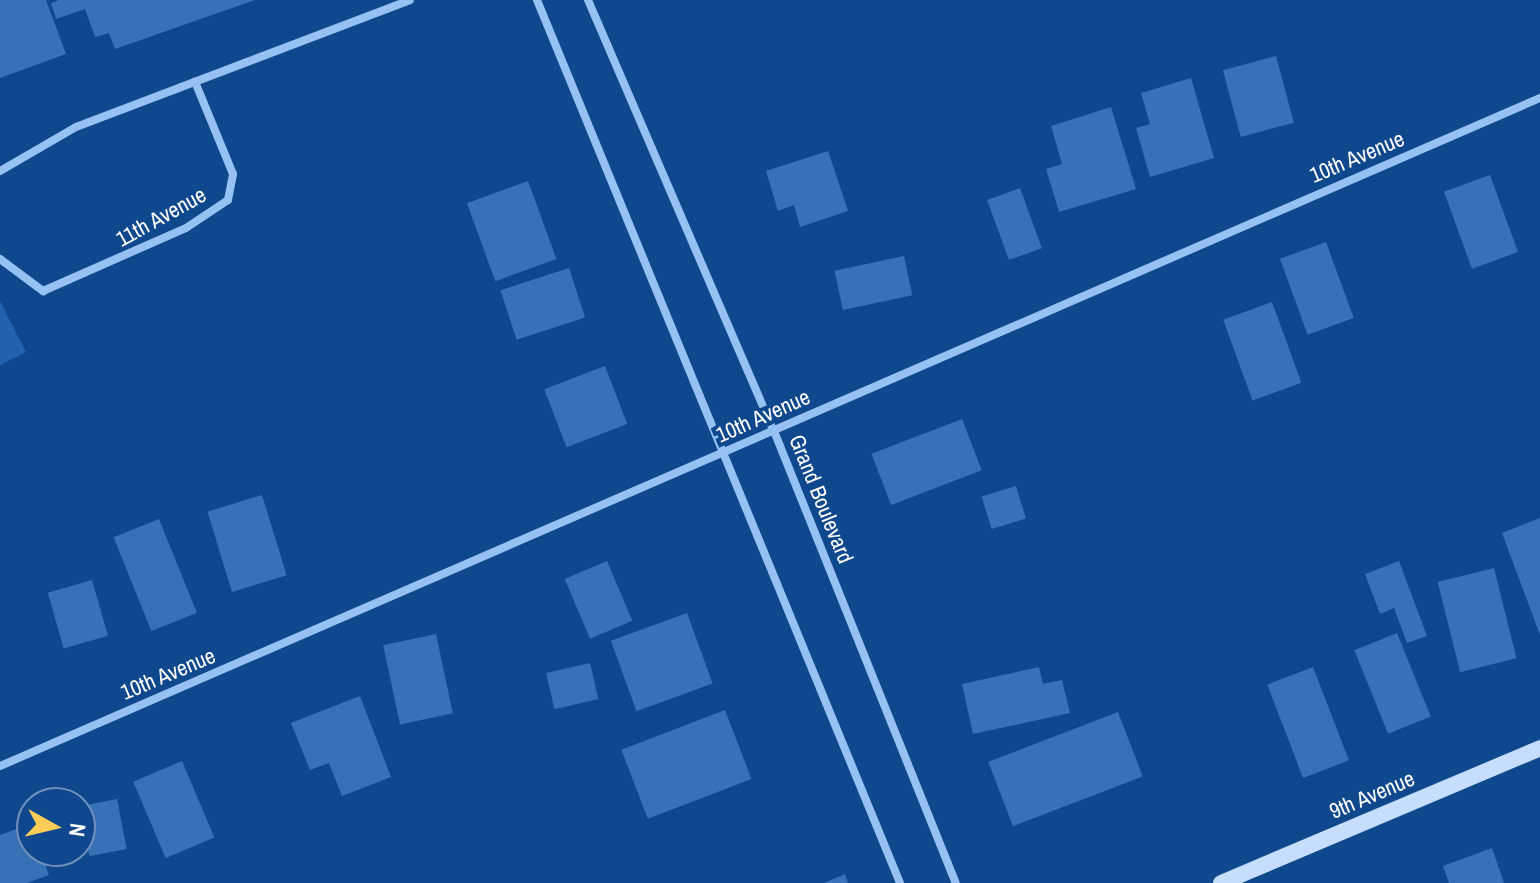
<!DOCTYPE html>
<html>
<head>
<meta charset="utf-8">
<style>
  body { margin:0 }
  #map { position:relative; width:1540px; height:883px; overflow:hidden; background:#0f488d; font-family:"Archivo Narrow",sans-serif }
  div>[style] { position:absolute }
  .green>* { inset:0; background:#2062ad }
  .building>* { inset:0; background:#3772b7; transform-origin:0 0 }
  .street>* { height:8px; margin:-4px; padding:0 4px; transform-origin:4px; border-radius:4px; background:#96c2f3 }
  .secondary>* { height:16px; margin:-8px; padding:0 8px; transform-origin:8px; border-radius:8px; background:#c5defd }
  span { translate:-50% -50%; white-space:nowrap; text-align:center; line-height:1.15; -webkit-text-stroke:8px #0f488d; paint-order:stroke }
  .street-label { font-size:22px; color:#fff }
  .north { position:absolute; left:16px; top:787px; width:80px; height:80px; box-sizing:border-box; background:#0f488d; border:2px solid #6f91bb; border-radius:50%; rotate:98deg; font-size:22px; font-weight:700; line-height:32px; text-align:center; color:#fff }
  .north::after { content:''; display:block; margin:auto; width:28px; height:36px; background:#ffcc58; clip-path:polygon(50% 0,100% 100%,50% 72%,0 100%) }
</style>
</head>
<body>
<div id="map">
  <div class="green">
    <i style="clip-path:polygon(0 301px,26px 352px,0 365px)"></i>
  </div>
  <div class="building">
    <i style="clip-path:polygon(0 0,46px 0,66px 54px,0 78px)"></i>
    <i style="clip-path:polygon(59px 0,255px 0,115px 49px,109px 33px,95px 37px,85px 9px,56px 19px,51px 3px)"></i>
    <i style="left:1276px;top:56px;width:69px;height:55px;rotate:75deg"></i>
    <i style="clip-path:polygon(1191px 78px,1214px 158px,1150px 177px,1136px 128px,1150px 124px,1141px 93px)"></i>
    <i style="clip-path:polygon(1111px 107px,1136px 189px,1059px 212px,1046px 169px,1062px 164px,1051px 126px)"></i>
    <i style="clip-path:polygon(828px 151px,848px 211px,800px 227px,794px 205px,778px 211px,766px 171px)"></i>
    <i style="left:1490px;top:175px;width:82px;height:49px;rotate:70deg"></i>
    <i style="left:528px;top:181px;width:83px;height:65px;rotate:70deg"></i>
    <i style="left:1020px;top:188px;width:64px;height:35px;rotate:70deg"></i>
    <i style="left:1326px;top:242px;width:81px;height:49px;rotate:70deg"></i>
    <i style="left:904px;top:256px;width:40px;height:71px;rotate:78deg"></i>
    <i style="left:569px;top:268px;width:52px;height:72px;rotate:72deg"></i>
    <i style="left:1272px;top:302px;width:86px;height:52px;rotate:70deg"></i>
    <i style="left:605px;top:366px;width:62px;height:65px;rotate:69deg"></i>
    <i style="left:962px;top:419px;width:55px;height:97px;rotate:69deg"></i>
    <i style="left:1016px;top:486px;width:34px;height:36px;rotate:73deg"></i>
    <i style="left:262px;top:495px;width:84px;height:57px;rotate:73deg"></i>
    <i style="clip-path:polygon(1540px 518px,1540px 635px,1502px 533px)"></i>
    <i style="left:159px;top:519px;width:101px;height:49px;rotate:68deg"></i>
    <i style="left:607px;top:561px;width:65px;height:46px;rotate:67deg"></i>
    <i style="clip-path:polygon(1399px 561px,1427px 636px,1407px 643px,1394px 608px,1380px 614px,1365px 574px)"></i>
    <i style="left:1494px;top:568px;width:93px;height:58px;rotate:76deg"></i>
    <i style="left:92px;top:580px;width:58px;height:46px;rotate:74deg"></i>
    <i style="left:687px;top:613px;width:75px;height:81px;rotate:70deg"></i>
    <i style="left:1397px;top:633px;width:90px;height:46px;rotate:68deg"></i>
    <i style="left:436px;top:634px;width:81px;height:54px;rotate:78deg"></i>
    <i style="left:590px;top:663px;width:37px;height:45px;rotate:77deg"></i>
    <i style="clip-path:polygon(1039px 667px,1043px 684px,1062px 680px,1070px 713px,973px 734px,962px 684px)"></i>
    <i style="left:1313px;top:667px;width:100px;height:49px;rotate:69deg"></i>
    <i style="clip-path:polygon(360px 696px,391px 777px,342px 796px,329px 763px,310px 770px,291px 723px)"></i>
    <i style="left:725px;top:710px;width:74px;height:111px;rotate:69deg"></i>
    <i style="left:1118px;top:712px;width:69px;height:139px;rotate:69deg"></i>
    <i style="left:182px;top:761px;width:83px;height:53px;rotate:67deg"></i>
    <i style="left:117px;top:799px;width:51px;height:38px;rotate:79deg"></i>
    <i style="clip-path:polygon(30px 824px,32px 851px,40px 851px,49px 875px,27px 883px,0 883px,0 835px)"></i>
    <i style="clip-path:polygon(1492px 848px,1504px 883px,1449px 883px,1443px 866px)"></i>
    <i style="clip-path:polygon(845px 874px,848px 883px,824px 883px)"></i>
  </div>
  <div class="street">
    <i style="left:537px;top:0;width:955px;rotate:67.65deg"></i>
    <i style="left:588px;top:0;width:469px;rotate:66.7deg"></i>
    <i style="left:774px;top:431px;width:487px;rotate:68.1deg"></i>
    <i style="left:0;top:171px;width:88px;rotate:-30.1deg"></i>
    <i style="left:76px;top:127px;width:357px;rotate:-20.8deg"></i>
    <i style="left:0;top:259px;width:54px;rotate:36.7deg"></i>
    <i style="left:43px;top:291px;width:156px;rotate:-23.8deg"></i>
    <i style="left:186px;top:228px;width:50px;rotate:-33.7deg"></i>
    <i style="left:228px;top:200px;width:26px;rotate:-79deg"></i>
    <i style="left:233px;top:174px;width:100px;rotate:-112.4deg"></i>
    <i style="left:0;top:766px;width:1679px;rotate:-23.45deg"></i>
  </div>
  <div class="secondary">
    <i style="left:1221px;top:883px;width:346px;rotate:-22.9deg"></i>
  </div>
  <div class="street-label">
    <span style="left:1357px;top:157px;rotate:-23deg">10th Avenue</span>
    <span style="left:161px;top:217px;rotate:-29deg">11th Avenue</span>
    <span style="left:763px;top:416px;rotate:-24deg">10th Avenue</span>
    <span style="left:821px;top:499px;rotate:68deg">Grand Boulevard</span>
    <span style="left:168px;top:674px;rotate:-23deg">10th Avenue</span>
    <span style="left:1372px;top:795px;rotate:-23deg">9th Avenue</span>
  </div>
  <div class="north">N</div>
</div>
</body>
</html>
